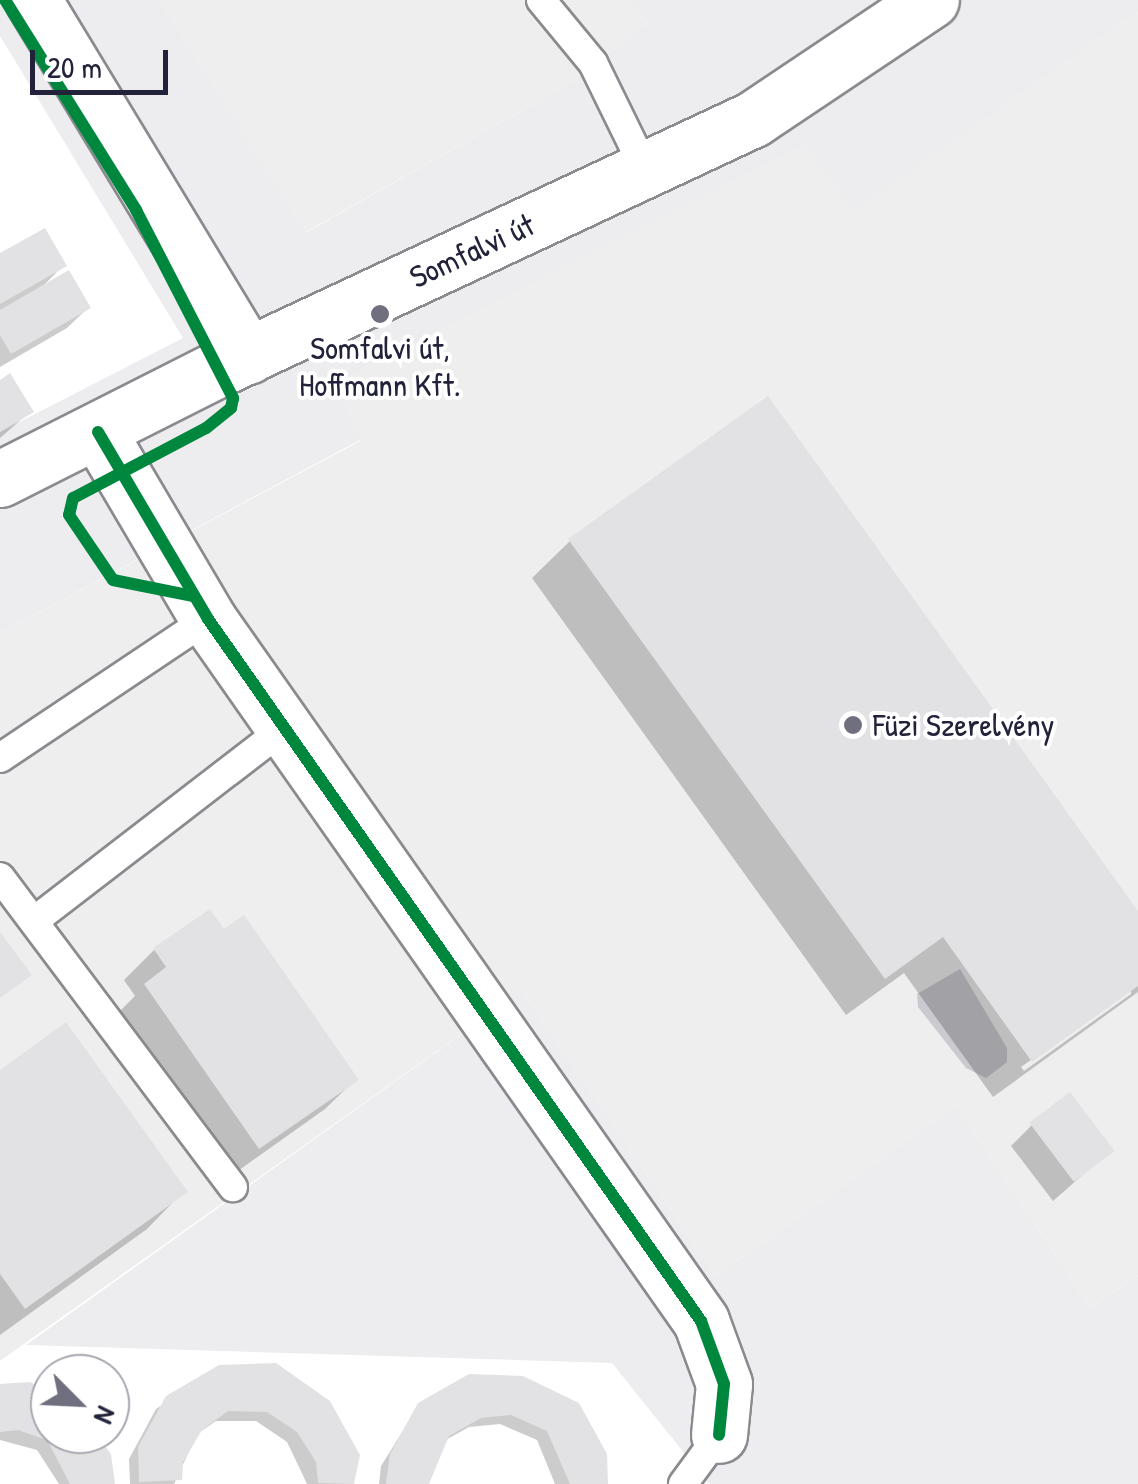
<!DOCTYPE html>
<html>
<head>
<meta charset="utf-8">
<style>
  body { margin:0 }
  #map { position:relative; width:1138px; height:1484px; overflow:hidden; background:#fff; font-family:"Patrick Hand",sans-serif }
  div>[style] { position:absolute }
  .built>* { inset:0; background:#eeeeef }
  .green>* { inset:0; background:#ededef }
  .water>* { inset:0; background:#cacad0 }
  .shadow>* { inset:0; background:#0003 }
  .building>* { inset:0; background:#e2e2e4; transform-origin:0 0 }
  .roads { filter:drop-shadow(2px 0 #8a8a8f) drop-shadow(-2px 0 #8a8a8f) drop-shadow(0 2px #8a8a8f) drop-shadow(0 -2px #8a8a8f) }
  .service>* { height:28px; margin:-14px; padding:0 14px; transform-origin:14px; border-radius:14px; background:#fff }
  .minor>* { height:55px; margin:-27.5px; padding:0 27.5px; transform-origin:27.5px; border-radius:27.5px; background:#fff }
  .cycleway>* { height:12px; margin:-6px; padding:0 6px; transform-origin:6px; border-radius:6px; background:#00873e }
  .dots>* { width:28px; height:28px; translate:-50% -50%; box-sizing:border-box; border:5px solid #fff; border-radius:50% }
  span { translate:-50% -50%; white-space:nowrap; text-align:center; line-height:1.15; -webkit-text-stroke:8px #fff; paint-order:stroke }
  .street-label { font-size:32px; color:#22223b }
  .poi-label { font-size:32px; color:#22223b }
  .left { translate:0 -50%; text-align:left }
  .north { position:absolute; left:30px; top:1354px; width:100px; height:100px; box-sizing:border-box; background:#fff; border:2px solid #a7a7b1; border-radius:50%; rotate:114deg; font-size:28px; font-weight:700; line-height:40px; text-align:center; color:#22223b }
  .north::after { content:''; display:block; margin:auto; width:35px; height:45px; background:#6f6f80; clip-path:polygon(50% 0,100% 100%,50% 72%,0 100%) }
  .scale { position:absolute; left:30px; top:50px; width:138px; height:45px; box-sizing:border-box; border:5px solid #22223b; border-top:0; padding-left:12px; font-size:30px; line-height:35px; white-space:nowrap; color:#22223b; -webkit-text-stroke:8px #fff; paint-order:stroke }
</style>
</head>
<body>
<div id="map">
  <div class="built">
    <i style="clip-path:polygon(160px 0,627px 0,647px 23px,565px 86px,304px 233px)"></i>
    <i style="clip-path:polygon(1138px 12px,1138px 1276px,1090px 1308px,956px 1105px,716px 1276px,522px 991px,0 1361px,0 633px,360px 441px,335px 383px,804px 143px,854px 209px)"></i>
  </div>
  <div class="green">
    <i style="clip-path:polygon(0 0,160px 0,305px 233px,565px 86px,647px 23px,627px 0,1138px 0,1138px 12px,854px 210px,804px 144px,336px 383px,360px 440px,0 633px,0 432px,183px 338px,0 36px)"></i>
    <i style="clip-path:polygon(522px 991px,716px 1276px,956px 1105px,1090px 1308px,1138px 1276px,1138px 1484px,709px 1484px,612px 1363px,26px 1345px)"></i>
  </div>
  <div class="water">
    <i style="clip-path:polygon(960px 969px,1007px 1048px,1007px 1062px,986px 1078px,966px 1068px,918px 1007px,917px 994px)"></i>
  </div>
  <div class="shadow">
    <i style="clip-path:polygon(0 256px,64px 265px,43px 286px,88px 308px,67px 328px,0 367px)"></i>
    <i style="clip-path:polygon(0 383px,31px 411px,0 438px)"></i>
    <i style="clip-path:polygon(evenodd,570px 541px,1138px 916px,1138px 992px,993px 1097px,904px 973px,846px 1015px,532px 578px,570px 541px,1131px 988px,1131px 994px,1024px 1071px,1021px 1067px,1131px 988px)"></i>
    <i style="clip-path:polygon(223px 932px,356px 1079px,325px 1109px,228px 1178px,115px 1016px,135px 996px,124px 980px,154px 950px)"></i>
    <i style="clip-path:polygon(0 1073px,184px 1191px,147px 1229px,0 1335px)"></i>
    <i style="clip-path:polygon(1032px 1125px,1111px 1150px,1053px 1201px,1011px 1146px)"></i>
    <i style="clip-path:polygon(220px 1367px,358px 1455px,352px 1484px,307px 1484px,287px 1442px,256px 1421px,216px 1421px,197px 1434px,174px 1484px,130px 1484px,129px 1459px,156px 1409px)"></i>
    <i style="clip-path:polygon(523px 1378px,605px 1484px,555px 1484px,537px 1440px,500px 1424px,469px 1427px,444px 1441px,428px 1484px,379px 1484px,381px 1466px,419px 1405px)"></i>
    <i style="clip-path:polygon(0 1386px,50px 1396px,50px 1434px,93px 1434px,112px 1484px,59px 1484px,37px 1450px,0 1440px)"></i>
  </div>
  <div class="building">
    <i style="clip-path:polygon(45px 228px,67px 266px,0 304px,0 253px)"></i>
    <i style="clip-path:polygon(69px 270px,91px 308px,11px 354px,0 335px,0 310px)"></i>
    <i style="clip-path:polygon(10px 373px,34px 412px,0 432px,0 380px)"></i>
    <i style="clip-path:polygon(768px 396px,1138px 911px,1138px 986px,1032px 1062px,943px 937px,885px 979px,568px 539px)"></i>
    <i style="clip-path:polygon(210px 909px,224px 929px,244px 915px,359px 1080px,259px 1149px,144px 984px,166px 967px,153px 948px)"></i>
    <i style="clip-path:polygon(0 932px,32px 975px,0 998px)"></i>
    <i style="clip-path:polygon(66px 1022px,188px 1192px,25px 1309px,0 1274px,0 1070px)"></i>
    <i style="left:1070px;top:1092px;width:74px;height:51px;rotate:53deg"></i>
    <i style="clip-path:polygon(276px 1363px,330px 1401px,360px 1455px,354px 1484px,318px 1483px,316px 1462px,297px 1432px,267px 1412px,228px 1411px,202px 1430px,183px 1462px,182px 1480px,139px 1482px,138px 1447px,166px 1396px,219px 1365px)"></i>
    <i style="clip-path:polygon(469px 1374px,523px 1376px,579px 1403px,607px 1454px,608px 1484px,570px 1484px,547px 1431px,511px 1415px,481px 1418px,449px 1436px,429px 1484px,386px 1484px,390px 1454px,418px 1403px)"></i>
    <i style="clip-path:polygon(30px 1382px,50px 1393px,50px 1434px,96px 1434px,111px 1454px,115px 1484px,70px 1484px,47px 1440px,18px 1430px,0 1432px,0 1384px)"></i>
  </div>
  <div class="roads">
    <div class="service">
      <i style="left:541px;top:0;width:82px;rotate:50.5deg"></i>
      <i style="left:593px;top:63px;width:118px;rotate:63.9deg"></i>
      <i style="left:0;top:758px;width:250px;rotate:-33.8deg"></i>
      <i style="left:0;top:877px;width:388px;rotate:53.1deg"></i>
      <i style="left:34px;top:921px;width:317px;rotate:-37.6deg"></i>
      <i style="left:683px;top:1484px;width:61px;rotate:-53.7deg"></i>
    </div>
    <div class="minor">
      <i style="left:33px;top:0;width:416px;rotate:58.8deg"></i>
      <i style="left:98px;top:432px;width:217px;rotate:59.5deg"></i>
      <i style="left:208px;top:619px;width:858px;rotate:54.92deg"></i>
      <i style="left:701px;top:1321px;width:67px;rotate:69.9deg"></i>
      <i style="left:724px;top:1384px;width:51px;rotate:95.6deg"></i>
      <i style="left:0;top:479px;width:242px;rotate:-26.8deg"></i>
      <i style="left:216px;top:370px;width:593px;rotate:-25.05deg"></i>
      <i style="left:753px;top:119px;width:214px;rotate:-33.8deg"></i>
    </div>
  </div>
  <div class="cycleway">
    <i style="left:5px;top:0;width:248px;rotate:58deg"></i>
    <i style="left:136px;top:210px;width:212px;rotate:62.7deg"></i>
    <i style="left:233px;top:398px;width:10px;rotate:101deg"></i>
    <i style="left:231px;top:408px;width:32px;rotate:141deg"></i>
    <i style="left:206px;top:428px;width:150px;rotate:152.2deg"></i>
    <i style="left:73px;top:498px;width:17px;rotate:103deg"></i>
    <i style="left:69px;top:515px;width:78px;rotate:55.9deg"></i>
    <i style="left:113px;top:580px;width:82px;rotate:11.3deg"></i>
    <i style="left:98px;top:432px;width:217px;rotate:59.5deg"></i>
    <i style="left:208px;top:619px;width:858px;rotate:54.92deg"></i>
    <i style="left:701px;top:1321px;width:67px;rotate:69.9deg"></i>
    <i style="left:724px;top:1384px;width:51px;rotate:95.6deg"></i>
  </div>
  <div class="dots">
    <i style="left:380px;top:314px;background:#6f6f80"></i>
    <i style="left:853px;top:725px;background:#6f6f80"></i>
  </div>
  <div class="street-label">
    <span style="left:472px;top:251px;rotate:-25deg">Somfalvi út</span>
  </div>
  <div class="poi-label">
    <span style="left:380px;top:367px">Somfalvi út,<br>Hoffmann Kft.</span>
    <span class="left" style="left:873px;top:725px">Füzi Szerelvény</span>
  </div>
  <div class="north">N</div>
  <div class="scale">20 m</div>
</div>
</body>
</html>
